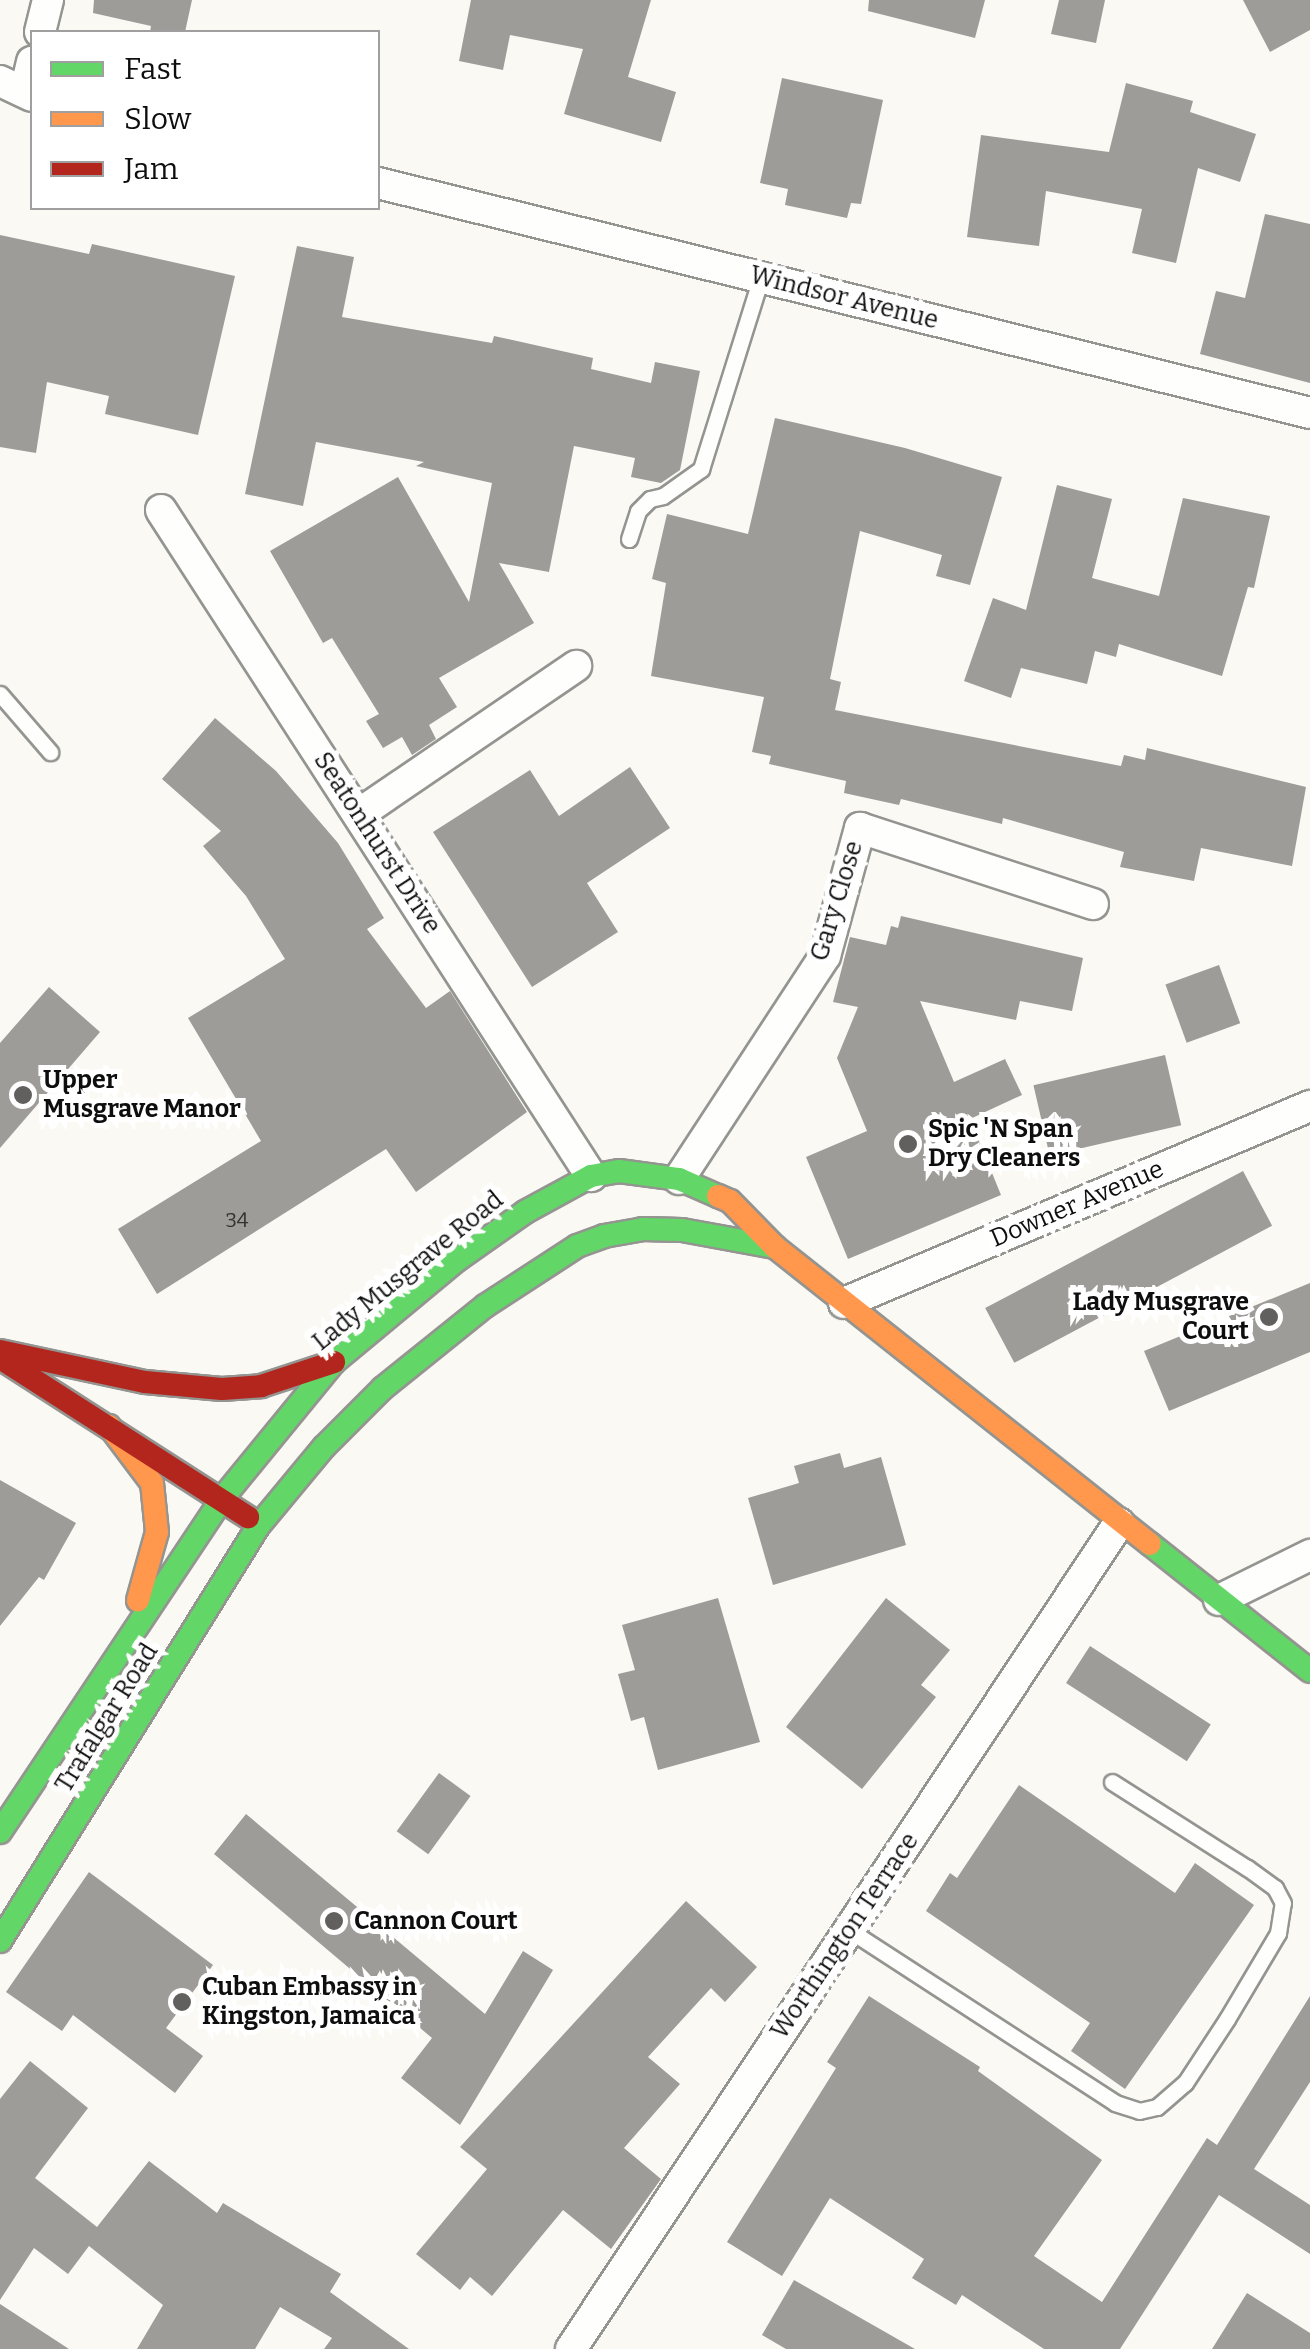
<!DOCTYPE html>
<html>
<head>
<meta charset="utf-8">
<style>
  body { margin:0 }
  #map { position:relative; width:1310px; height:2349px; overflow:hidden; background:#faf9f3; font-family:Bitter,serif }
  div>[style] { position:absolute }
  .building>* { inset:0; background:#9e9c98; transform-origin:0 0 }
  .roads { filter:drop-shadow(2px 0 #949491) drop-shadow(-2px 0 #949491) drop-shadow(0 2px #949491) drop-shadow(0 -2px #949491) }
  .lane>* { height:15px; margin:-7.5px; padding:0 7.5px; transform-origin:7.5px; border-radius:7.5px; background:#fefefd }
  .street>* { height:30px; margin:-15px; padding:0 15px; transform-origin:15px; border-radius:15px; background:#fefefd }
  .fast>* { height:22px; margin:-11px; padding:0 11px; transform-origin:11px; border-radius:11px; background:#63d668 }
  .slow>* { height:22px; margin:-11px; padding:0 11px; transform-origin:11px; border-radius:11px; background:#ff974d }
  .jam>* { height:22px; margin:-11px; padding:0 11px; transform-origin:11px; border-radius:11px; background:#b3261e }
  .dots>* { width:28px; height:28px; translate:-50% -50%; box-sizing:border-box; border:5px solid #fff; border-radius:50% }
  span { translate:-50% -50%; white-space:nowrap; text-align:center; line-height:1.15; -webkit-text-stroke:10px #fff; paint-order:stroke }
  .number-label { font-size:20px; color:#323230 }
  .number-label span { -webkit-text-stroke-width:0 }
  .street-label { font-size:25px; color:#0e0e0e }
  .poi-label { font-size:25px; color:#0e0e0e; font-weight:700 }
  .left { translate:0 -50%; text-align:left }
  .right { translate:-100% -50%; text-align:right }
  .legend { position:absolute; left:30px; top:30px; width:350px; height:180px; box-sizing:border-box; background:#fff; border:2px solid #9f9f9f; margin:0; padding:12px 18px; list-style:none; font-size:30px; color:#0e0e0e }
  .legend li { display:flex; align-items:center; gap:20px; height:50px }
  .legend b { width:50px; border:2px solid #9f9f9f }
</style>
</head>
<body>
<div id="map">
  <div class="building">
    <i style="clip-path:polygon(94px 0,192px 0,185px 32px,150px 32px,151px 26px,93px 13px)"></i>
    <i style="clip-path:polygon(471px 0,651px 0,628px 77px,676px 92px,661px 142px,564px 114px,583px 49px,510px 35px,503px 70px,459px 61px)"></i>
    <i style="clip-path:polygon(869px 0,985px 0,975px 38px,868px 11px)"></i>
    <i style="clip-path:polygon(1059px 0,1105px 0,1096px 43px,1051px 34px)"></i>
    <i style="clip-path:polygon(1243px 0,1310px 0,1310px 30px,1270px 52px)"></i>
    <i style="clip-path:polygon(782px 78px,883px 100px,861px 204px,851px 203px,847px 218px,785px 205px,788px 189px,760px 183px)"></i>
    <i style="clip-path:polygon(1126px 83px,1193px 101px,1190px 112px,1256px 134px,1240px 182px,1198px 168px,1176px 263px,1132px 253px,1142px 209px,1046px 191px,1039px 246px,967px 237px,981px 135px,1109px 152px)"></i>
    <i style="clip-path:polygon(1265px 214px,1310px 224px,1310px 383px,1200px 354px,1216px 291px,1245px 298px)"></i>
    <i style="clip-path:polygon(0 235px,89px 254px,92px 244px,235px 276px,198px 435px,105px 414px,109px 396px,47px 382px,36px 453px,0 447px)"></i>
    <i style="clip-path:polygon(297px 246px,354px 257px,342px 317px,492px 343px,494px 336px,593px 358px,591px 369px,651px 383px,655px 362px,700px 371px,680px 470px,661px 483px,631px 477px,635px 458px,574px 446px,549px 572px,499px 563px,534px 623px,439px 678px,457px 707px,429px 725px,436px 739px,412px 755px,402px 737px,383px 748px,366px 721px,379px 714px,332px 638px,323px 643px,270px 551px,398px 477px,469px 602px,492px 483px,416px 466px,424px 462px,316px 442px,303px 506px,245px 494px)"></i>
    <i style="clip-path:polygon(775px 418px,905px 448px,1002px 477px,970px 585px,936px 576px,942px 555px,860px 531px,830px 679px,841px 682px,835px 710px,1121px 766px,1124px 755px,1145px 760px,1147px 748px,1306px 787px,1292px 866px,1201px 848px,1194px 881px,1120px 867px,1124px 852px,1003px 818px,1002px 824px,901px 799px,899px 805px,844px 793px,846px 781px,769px 764px,771px 756px,752px 752px,764px 697px,651px 676px,666px 583px,652px 579px,667px 514px,748px 534px)"></i>
    <i style="clip-path:polygon(1057px 485px,1112px 499px,1092px 578px,1159px 596px,1183px 498px,1270px 516px,1254px 588px,1248px 587px,1222px 676px,1119px 644px,1116px 657px,1095px 651px,1087px 684px,1021px 668px,1011px 698px,964px 681px,993px 598px,1026px 610px)"></i>
    <i style="clip-path:polygon(215px 718px,276px 771px,338px 843px,384px 918px,367px 929px,426px 1008px,450px 991px,527px 1112px,416px 1192px,386px 1149px,157px 1294px,118px 1229px,261px 1141px,188px 1018px,285px 959px,246px 896px,203px 846px,221px 831px,162px 779px)"></i>
    <i style="clip-path:polygon(630px 767px,670px 828px,587px 883px,618px 932px,532px 987px,433px 832px,530px 770px,559px 816px)"></i>
    <i style="clip-path:polygon(901px 916px,1083px 958px,1072px 1011px,1020px 1001px,1016px 1020px,920px 1001px,954px 1082px,1005px 1059px,1022px 1095px,970px 1119px,1001px 1195px,848px 1259px,806px 1157px,867px 1131px,837px 1058px,858px 1007px,833px 1002px,850px 937px,886px 945px,891px 926px,898px 928px)"></i>
    <i style="left:1219px;top:965px;width:62px;height:57px;rotate:70deg"></i>
    <i style="clip-path:polygon(49px 987px,100px 1032px,0 1148px,0 1043px)"></i>
    <i style="left:1165px;top:1055px;width:72px;height:135px;rotate:77deg"></i>
    <i style="left:1243px;top:1171px;width:62px;height:292px;rotate:62deg"></i>
    <i style="clip-path:polygon(1310px 1283px,1310px 1352px,1169px 1411px,1144px 1351px)"></i>
    <i style="clip-path:polygon(840px 1453px,844px 1468px,881px 1457px,906px 1545px,773px 1585px,748px 1498px,799px 1483px,794px 1466px)"></i>
    <i style="clip-path:polygon(0 1480px,76px 1523px,44px 1580px,39px 1577px,0 1626px)"></i>
    <i style="clip-path:polygon(718px 1598px,760px 1742px,658px 1770px,644px 1717px,631px 1721px,618px 1674px,635px 1670px,622px 1625px)"></i>
    <i style="clip-path:polygon(886px 1598px,950px 1650px,921px 1685px,936px 1697px,862px 1789px,786px 1727px)"></i>
    <i style="left:1090px;top:1646px;width:144px;height:44px;rotate:33deg"></i>
    <i style="left:439px;top:1773px;width:39px;height:72px;rotate:36deg"></i>
    <i style="clip-path:polygon(1019px 1785px,1175px 1893px,1195px 1863px,1254px 1905px,1125px 2089px,1071px 2051px,1090px 2023px,926px 1911px,950px 1873px,957px 1878px)"></i>
    <i style="clip-path:polygon(246px 1814px,485px 2014px,523px 1951px,553px 1970px,460px 2125px,401px 2078px,432px 2038px,214px 1854px)"></i>
    <i style="clip-path:polygon(89px 1872px,213px 1965px,166px 2028px,203px 2056px,175px 2093px,73px 2015px,62px 2031px,6px 1992px)"></i>
    <i style="clip-path:polygon(686px 1901px,757px 1967px,725px 2002px,711px 1988px,648px 2057px,680px 2084px,624px 2148px,661px 2179px,611px 2249px,563px 2210px,492px 2296px,470px 2277px,460px 2290px,416px 2254px,487px 2169px,460px 2147px)"></i>
    <i style="clip-path:polygon(869px 1996px,980px 2067px,978px 2071px,1102px 2160px,1034px 2256px,1102px 2302px,1207px 2138px,1217px 2145px,1310px 1996px,1310px 2082px,1254px 2169px,1310px 2205px,1310px 2254px,1219px 2195px,1120px 2349px,1044px 2349px,962px 2295px,956px 2305px,912px 2278px,924px 2259px,830px 2198px,782px 2276px,727px 2242px,836px 2068px,827px 2062px)"></i>
    <i style="clip-path:polygon(30px 2061px,88px 2108px,35px 2178px,97px 2227px,149px 2161px,217px 2213px,223px 2203px,341px 2274px,330px 2292px,409px 2349px,324px 2349px,332px 2338px,280px 2307px,255px 2349px,137px 2349px,163px 2305px,89px 2246px,68px 2274px,34px 2248px,0 2300px,0 2099px)"></i>
    <i style="clip-path:polygon(794px 2280px,915px 2349px,786px 2349px,762px 2335px)"></i>
    <i style="clip-path:polygon(1247px 2293px,1310px 2333px,1310px 2349px,1212px 2349px)"></i>
    <i style="clip-path:polygon(0 2304px,69px 2349px,0 2349px)"></i>
  </div>
  <div class="roads">
    <div class="lane">
      <i style="left:629px;top:539px;width:29px;rotate:-72deg"></i>
      <i style="left:638px;top:511px;width:17px;rotate:-45deg"></i>
      <i style="left:650px;top:499px;width:13px;rotate:-13deg"></i>
      <i style="left:663px;top:496px;width:47px;rotate:-35.4deg"></i>
      <i style="left:701px;top:469px;width:200px;rotate:-72.6deg"></i>
      <i style="left:0;top:694px;width:77px;rotate:49.2deg"></i>
      <i style="left:849px;top:1930px;width:317px;rotate:33deg"></i>
      <i style="left:1115px;top:2103px;width:25px;rotate:18deg"></i>
      <i style="left:1139px;top:2111px;width:18px;rotate:-13deg"></i>
      <i style="left:1157px;top:2107px;width:37px;rotate:-41deg"></i>
      <i style="left:1185px;top:2083px;width:77px;rotate:-56.7deg"></i>
      <i style="left:1227px;top:2019px;width:100px;rotate:-59.3deg"></i>
      <i style="left:1278px;top:1933px;width:30px;rotate:-81deg"></i>
      <i style="left:1283px;top:1903px;width:17px;rotate:-118deg"></i>
      <i style="left:1275px;top:1888px;width:34px;rotate:-144deg"></i>
      <i style="left:1247px;top:1868px;width:160px;rotate:-147.5deg"></i>
    </div>
    <div class="street">
      <i style="left:40px;top:32px;width:33px;rotate:-76deg"></i>
      <i style="left:0;top:81px;width:35px;rotate:25deg"></i>
      <i style="left:25px;top:92px;width:31px;rotate:-77deg"></i>
      <i style="left:378px;top:183px;width:960px;rotate:13.86deg"></i>
      <i style="left:161px;top:510px;width:793px;rotate:57.15deg"></i>
      <i style="left:359px;top:814px;width:263px;rotate:-34.3deg"></i>
      <i style="left:679px;top:1179px;width:267px;rotate:-56.8deg"></i>
      <i style="left:825px;top:956px;width:133px;rotate:-74.7deg"></i>
      <i style="left:860px;top:828px;width:245px;rotate:18.1deg"></i>
      <i style="left:844px;top:1303px;width:506px;rotate:-22.92deg"></i>
      <i style="left:1219px;top:1600px;width:102px;rotate:-26.3deg"></i>
      <i style="left:571px;top:2349px;width:991px;rotate:-56.44deg"></i>
    </div>
    <div class="fast">
      <i style="left:1150px;top:1544px;width:204px;rotate:38.4deg"></i>
      <i style="left:0;top:1832px;width:399px;rotate:-56.3deg"></i>
      <i style="left:221px;top:1500px;width:178px;rotate:-50.7deg"></i>
      <i style="left:334px;top:1362px;width:160px;rotate:-39.7deg"></i>
      <i style="left:457px;top:1260px;width:83px;rotate:-35.2deg"></i>
      <i style="left:525px;top:1212px;width:75px;rotate:-28.6deg"></i>
      <i style="left:591px;top:1176px;width:28px;rotate:-10deg"></i>
      <i style="left:619px;top:1171px;width:61px;rotate:7.6deg"></i>
      <i style="left:679px;top:1179px;width:43px;rotate:23.6deg"></i>
      <i style="left:0;top:1941px;width:491px;rotate:-58.1deg"></i>
      <i style="left:260px;top:1524px;width:100px;rotate:-50.3deg"></i>
      <i style="left:324px;top:1447px;width:83px;rotate:-45deg"></i>
      <i style="left:383px;top:1388px;width:131px;rotate:-38.8deg"></i>
      <i style="left:485px;top:1306px;width:110px;rotate:-33.1deg"></i>
      <i style="left:577px;top:1246px;width:29px;rotate:-20deg"></i>
      <i style="left:604px;top:1236px;width:39px;rotate:-10deg"></i>
      <i style="left:642px;top:1229px;width:40px;rotate:1.4deg"></i>
      <i style="left:682px;top:1230px;width:95px;rotate:10.4deg"></i>
    </div>
    <div class="slow">
      <i style="left:718px;top:1196px;width:13px;rotate:23deg"></i>
      <i style="left:730px;top:1201px;width:64px;rotate:45.6deg"></i>
      <i style="left:775px;top:1247px;width:478px;rotate:38.4deg"></i>
      <i style="left:109px;top:1426px;width:71px;rotate:53deg"></i>
      <i style="left:152px;top:1483px;width:49px;rotate:84.2deg"></i>
      <i style="left:157px;top:1532px;width:71px;rotate:105.6deg"></i>
    </div>
    <div class="jam">
      <i style="left:0;top:1351px;width:148px;rotate:12.1deg"></i>
      <i style="left:145px;top:1382px;width:77px;rotate:5.2deg"></i>
      <i style="left:222px;top:1389px;width:39px;rotate:-4deg"></i>
      <i style="left:261px;top:1386px;width:77px;rotate:-18.2deg"></i>
      <i style="left:0;top:1358px;width:295px;rotate:32.7deg"></i>
    </div>
  </div>
  <div class="dots">
    <i style="left:23px;top:1095px;background:#61605e"></i>
    <i style="left:908px;top:1144px;background:#61605e"></i>
    <i style="left:1269px;top:1317px;background:#61605e"></i>
    <i style="left:334px;top:1921px;background:#61605e"></i>
    <i style="left:182px;top:2002px;background:#61605e"></i>
  </div>
  <div class="number-label">
    <span style="left:237px;top:1220px">34</span>
  </div>
  <div class="street-label">
    <span style="left:844px;top:298px;rotate:14deg">Windsor Avenue</span>
    <span style="left:377px;top:843px;rotate:57deg">Seatonhurst Drive</span>
    <span style="left:837px;top:901px;rotate:-73deg">Gary Close</span>
    <span style="left:1077px;top:1204px;rotate:-23deg">Downer Avenue</span>
    <span style="left:408px;top:1271px;rotate:-39deg">Lady Musgrave Road</span>
    <span style="left:107px;top:1718px;rotate:-58deg">Trafalgar Road</span>
    <span style="left:845px;top:1936px;rotate:-56deg">Worthington Terrace</span>
  </div>
  <div class="poi-label">
    <span class="left" style="left:43px;top:1095px">Upper<br>Musgrave Manor</span>
    <span class="left" style="left:928px;top:1144px">Spic 'N Span<br>Dry Cleaners</span>
    <span class="right" style="left:1249px;top:1317px">Lady Musgrave<br>Court</span>
    <span class="left" style="left:354px;top:1921px">Cannon Court</span>
    <span class="left" style="left:202px;top:2002px">Cuban Embassy in<br>Kingston, Jamaica</span>
  </div>
  <ul class="legend">
  <li><b style="height:12px;background:#63d668"></b>Fast</li>
  <li><b style="height:12px;background:#ff974d"></b>Slow</li>
  <li><b style="height:12px;background:#b3261e"></b>Jam</li>
  </ul>
</div>
</body>
</html>
